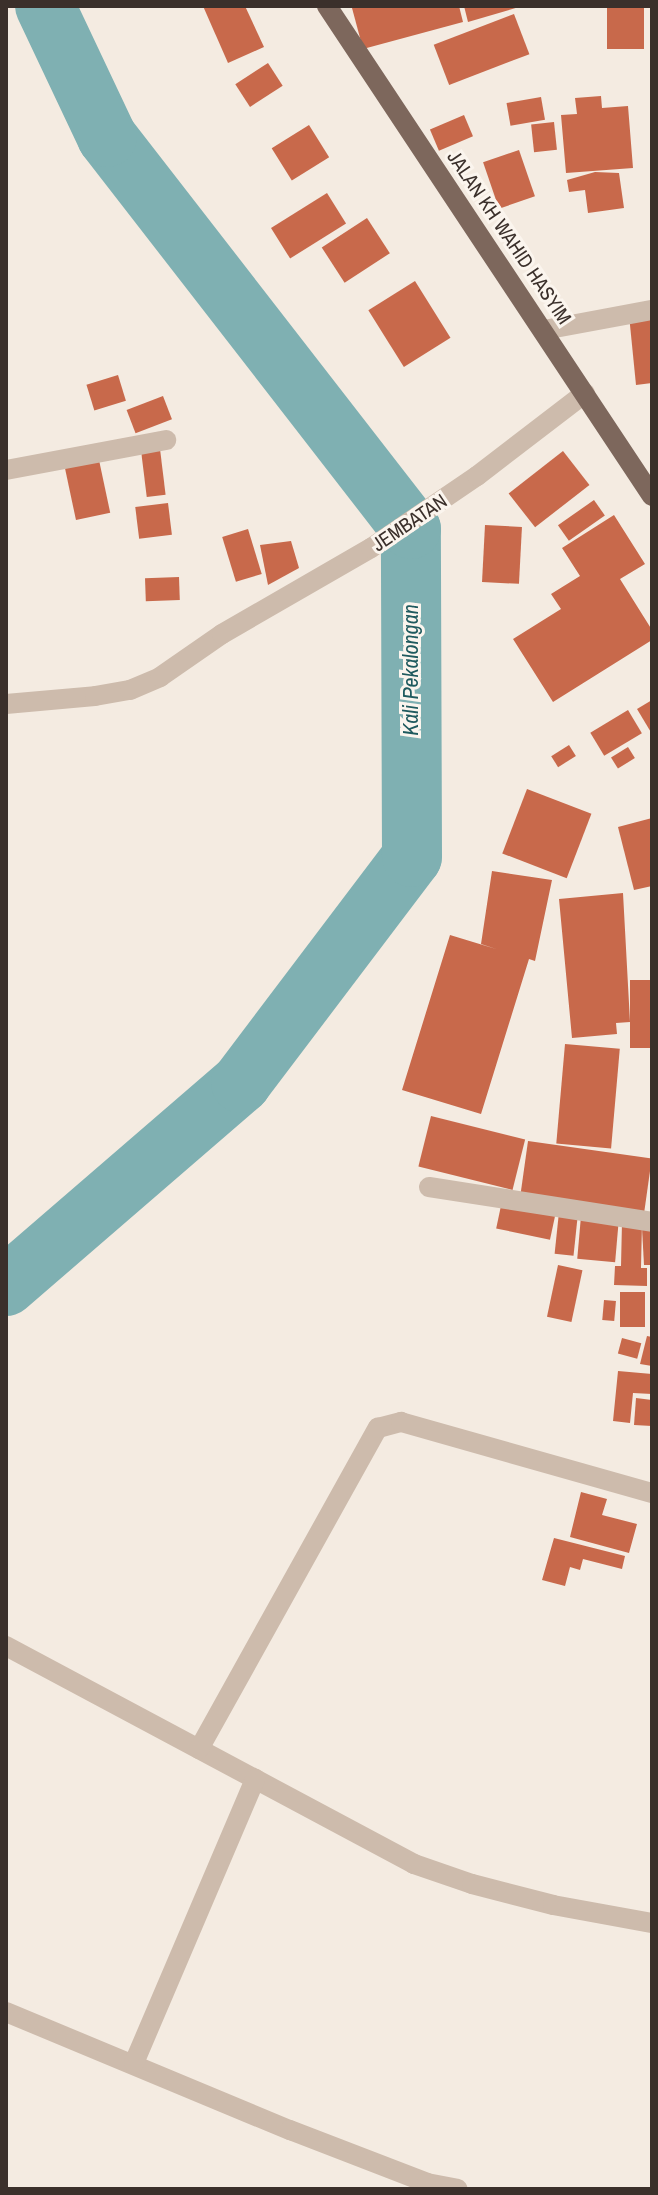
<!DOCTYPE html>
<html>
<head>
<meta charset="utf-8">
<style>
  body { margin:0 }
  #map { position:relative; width:658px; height:2195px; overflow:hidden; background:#f4ebe1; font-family:"Archivo Narrow",sans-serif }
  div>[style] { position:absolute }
  .river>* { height:60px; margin:-30px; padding:0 30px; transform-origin:30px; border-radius:30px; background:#7fb0b2 }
  .building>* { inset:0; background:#c8694b; transform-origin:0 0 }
  .minor>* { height:20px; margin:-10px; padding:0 10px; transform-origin:10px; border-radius:10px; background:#cdbbac }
  .major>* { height:20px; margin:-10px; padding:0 10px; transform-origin:10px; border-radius:10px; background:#7d675c }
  span { translate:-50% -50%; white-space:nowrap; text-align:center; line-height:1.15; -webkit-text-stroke:6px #fbf5ee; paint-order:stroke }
  .street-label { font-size:20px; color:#3b302b }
  .water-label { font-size:22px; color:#1f5a5e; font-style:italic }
  .frame { position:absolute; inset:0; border:8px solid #3b302b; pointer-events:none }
</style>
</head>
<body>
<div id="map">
  <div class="river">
    <i style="left:6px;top:1286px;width:311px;rotate:-40.8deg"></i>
    <i style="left:241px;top:1083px;width:283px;rotate:-52.9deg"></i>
    <i style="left:412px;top:857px;width:328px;rotate:-90.2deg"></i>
    <i style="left:411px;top:529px;width:496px;rotate:-127.8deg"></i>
    <i style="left:107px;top:137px;width:145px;rotate:-115.3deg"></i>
  </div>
  <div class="building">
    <i style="clip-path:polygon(203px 6px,245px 6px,264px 47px,228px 63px)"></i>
    <i style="clip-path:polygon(358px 6px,459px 6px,463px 22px,363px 49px,352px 8px)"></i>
    <i style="clip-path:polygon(464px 6px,519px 6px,519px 7px,468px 22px)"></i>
    <i style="left:607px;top:6px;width:37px;height:43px"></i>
    <i style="left:514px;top:14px;width:43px;height:86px;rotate:69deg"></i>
    <i style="left:268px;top:63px;width:27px;height:39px;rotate:57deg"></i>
    <i style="clip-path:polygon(601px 96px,602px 108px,628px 106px,633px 168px,566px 173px,561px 115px,577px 114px,575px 98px)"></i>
    <i style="left:541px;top:97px;width:23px;height:35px;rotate:80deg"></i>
    <i style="left:464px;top:115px;width:23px;height:37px;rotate:67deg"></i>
    <i style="left:554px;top:122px;width:28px;height:23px;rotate:84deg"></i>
    <i style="left:309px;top:125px;width:38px;height:44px;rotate:58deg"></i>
    <i style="left:519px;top:150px;width:49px;height:38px;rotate:71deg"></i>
    <i style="clip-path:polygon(595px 172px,619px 173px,624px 208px,588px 213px,585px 190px,569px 192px,567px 180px)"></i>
    <i style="left:327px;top:193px;width:36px;height:66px;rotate:58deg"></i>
    <i style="left:367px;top:218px;width:42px;height:54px;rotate:57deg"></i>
    <i style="left:415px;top:281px;width:67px;height:55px;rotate:58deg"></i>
    <i style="clip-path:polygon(652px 313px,652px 383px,636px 385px,629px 315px)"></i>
    <i style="left:118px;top:375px;width:27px;height:33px;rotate:73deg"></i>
    <i style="left:163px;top:396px;width:25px;height:39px;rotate:69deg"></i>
    <i style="left:160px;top:449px;width:46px;height:19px;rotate:83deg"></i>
    <i style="left:563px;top:451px;width:43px;height:69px;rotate:52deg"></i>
    <i style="left:99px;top:460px;width:54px;height:35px;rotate:78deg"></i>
    <i style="left:594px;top:500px;width:19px;height:44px;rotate:55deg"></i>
    <i style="left:168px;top:503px;width:32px;height:33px;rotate:83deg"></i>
    <i style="clip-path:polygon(614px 515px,645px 564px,620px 579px,652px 630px,652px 640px,553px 702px,513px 639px,561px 609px,551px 594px,580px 576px,562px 548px)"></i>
    <i style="left:485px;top:525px;width:37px;height:57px;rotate:3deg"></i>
    <i style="left:248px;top:529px;width:47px;height:27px;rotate:73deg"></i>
    <i style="clip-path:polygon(291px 541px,299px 568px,268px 585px,260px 545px)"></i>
    <i style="left:179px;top:577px;width:23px;height:34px;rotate:88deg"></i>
    <i style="clip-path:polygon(652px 700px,652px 734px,637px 709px)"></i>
    <i style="left:628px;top:710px;width:27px;height:44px;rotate:59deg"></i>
    <i style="left:569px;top:745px;width:13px;height:21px;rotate:58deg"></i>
    <i style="left:628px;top:747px;width:13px;height:20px;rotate:58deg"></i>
    <i style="left:527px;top:789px;width:69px;height:69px;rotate:21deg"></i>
    <i style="clip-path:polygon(652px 818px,652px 886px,634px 890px,618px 827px)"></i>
    <i style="clip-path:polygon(492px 871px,552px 880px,535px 961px,529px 959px,481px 1114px,402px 1090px,450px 935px,496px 949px,481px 944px)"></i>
    <i style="clip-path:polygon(623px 893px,630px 1022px,616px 1023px,617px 1034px,572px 1038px,559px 899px)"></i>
    <i style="left:652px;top:980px;width:68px;height:22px;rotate:90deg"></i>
    <i style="left:565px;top:1044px;width:55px;height:100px;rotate:5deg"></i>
    <i style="left:431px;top:1116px;width:97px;height:52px;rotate:14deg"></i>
    <i style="left:528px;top:1141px;width:125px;height:54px;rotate:8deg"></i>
    <i style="left:502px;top:1201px;width:55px;height:28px;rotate:12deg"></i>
    <i style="left:559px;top:1212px;width:19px;height:42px;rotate:6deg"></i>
    <i style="left:581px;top:1216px;width:38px;height:43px;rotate:5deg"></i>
    <i style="clip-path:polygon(622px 1222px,642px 1223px,641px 1268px,647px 1268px,647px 1286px,614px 1285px,615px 1266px,621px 1266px)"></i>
    <i style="clip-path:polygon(642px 1228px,652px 1228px,652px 1265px,644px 1265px)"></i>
    <i style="left:558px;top:1265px;width:25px;height:53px;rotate:12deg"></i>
    <i style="left:620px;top:1292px;width:25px;height:35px"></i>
    <i style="left:604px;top:1300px;width:12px;height:20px;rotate:5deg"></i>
    <i style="clip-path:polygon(647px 1336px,652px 1337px,652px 1366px,640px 1364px)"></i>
    <i style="left:622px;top:1338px;width:20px;height:16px;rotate:15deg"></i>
    <i style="clip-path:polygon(618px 1371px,652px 1374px,652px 1394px,633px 1393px,630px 1423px,613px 1421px)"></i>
    <i style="clip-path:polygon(636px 1398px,652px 1400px,652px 1426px,634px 1425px)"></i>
    <i style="clip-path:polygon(581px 1492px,607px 1499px,602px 1515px,637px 1524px,629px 1553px,570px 1537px)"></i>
    <i style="clip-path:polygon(554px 1538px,625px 1556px,622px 1569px,583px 1559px,580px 1570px,570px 1567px,565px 1586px,542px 1580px)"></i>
  </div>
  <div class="minor">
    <i style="left:544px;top:330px;width:110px;rotate:-10.5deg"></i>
    <i style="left:6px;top:470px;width:163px;rotate:-10.6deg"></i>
    <i style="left:6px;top:704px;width:89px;rotate:-5.1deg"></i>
    <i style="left:95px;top:696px;width:36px;rotate:-10deg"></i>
    <i style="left:130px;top:690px;width:33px;rotate:-23deg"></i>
    <i style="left:160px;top:677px;width:75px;rotate:-34.7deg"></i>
    <i style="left:222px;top:634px;width:172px;rotate:-30deg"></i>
    <i style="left:371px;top:548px;width:128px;rotate:-34.2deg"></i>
    <i style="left:477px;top:476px;width:136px;rotate:-37.5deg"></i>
    <i style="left:429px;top:1187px;width:226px;rotate:8.9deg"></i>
    <i style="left:6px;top:1646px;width:463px;rotate:28.1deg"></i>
    <i style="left:414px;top:1864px;width:61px;rotate:19deg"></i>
    <i style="left:472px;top:1884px;width:84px;rotate:14.5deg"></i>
    <i style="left:553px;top:1905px;width:101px;rotate:10.3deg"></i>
    <i style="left:199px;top:1749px;width:368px;rotate:-60.9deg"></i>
    <i style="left:378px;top:1428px;width:24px;rotate:-15deg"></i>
    <i style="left:401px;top:1422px;width:261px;rotate:15.8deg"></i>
    <i style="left:6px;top:2012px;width:308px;rotate:22.6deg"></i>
    <i style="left:290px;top:2130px;width:147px;rotate:21.1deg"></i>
    <i style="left:427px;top:2183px;width:31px;rotate:11deg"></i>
    <i style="left:134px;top:2063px;width:309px;rotate:-66.9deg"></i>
  </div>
  <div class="major">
    <i style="left:327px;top:6px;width:588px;rotate:56.45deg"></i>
  </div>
  <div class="street-label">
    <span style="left:510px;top:237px;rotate:56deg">JALAN KH WAHID HASYIM</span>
    <span style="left:409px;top:522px;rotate:-34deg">JEMBATAN</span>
  </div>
  <div class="water-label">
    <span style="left:411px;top:670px;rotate:-90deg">Kali Pekalongan</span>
  </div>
  <div class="frame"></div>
</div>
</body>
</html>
